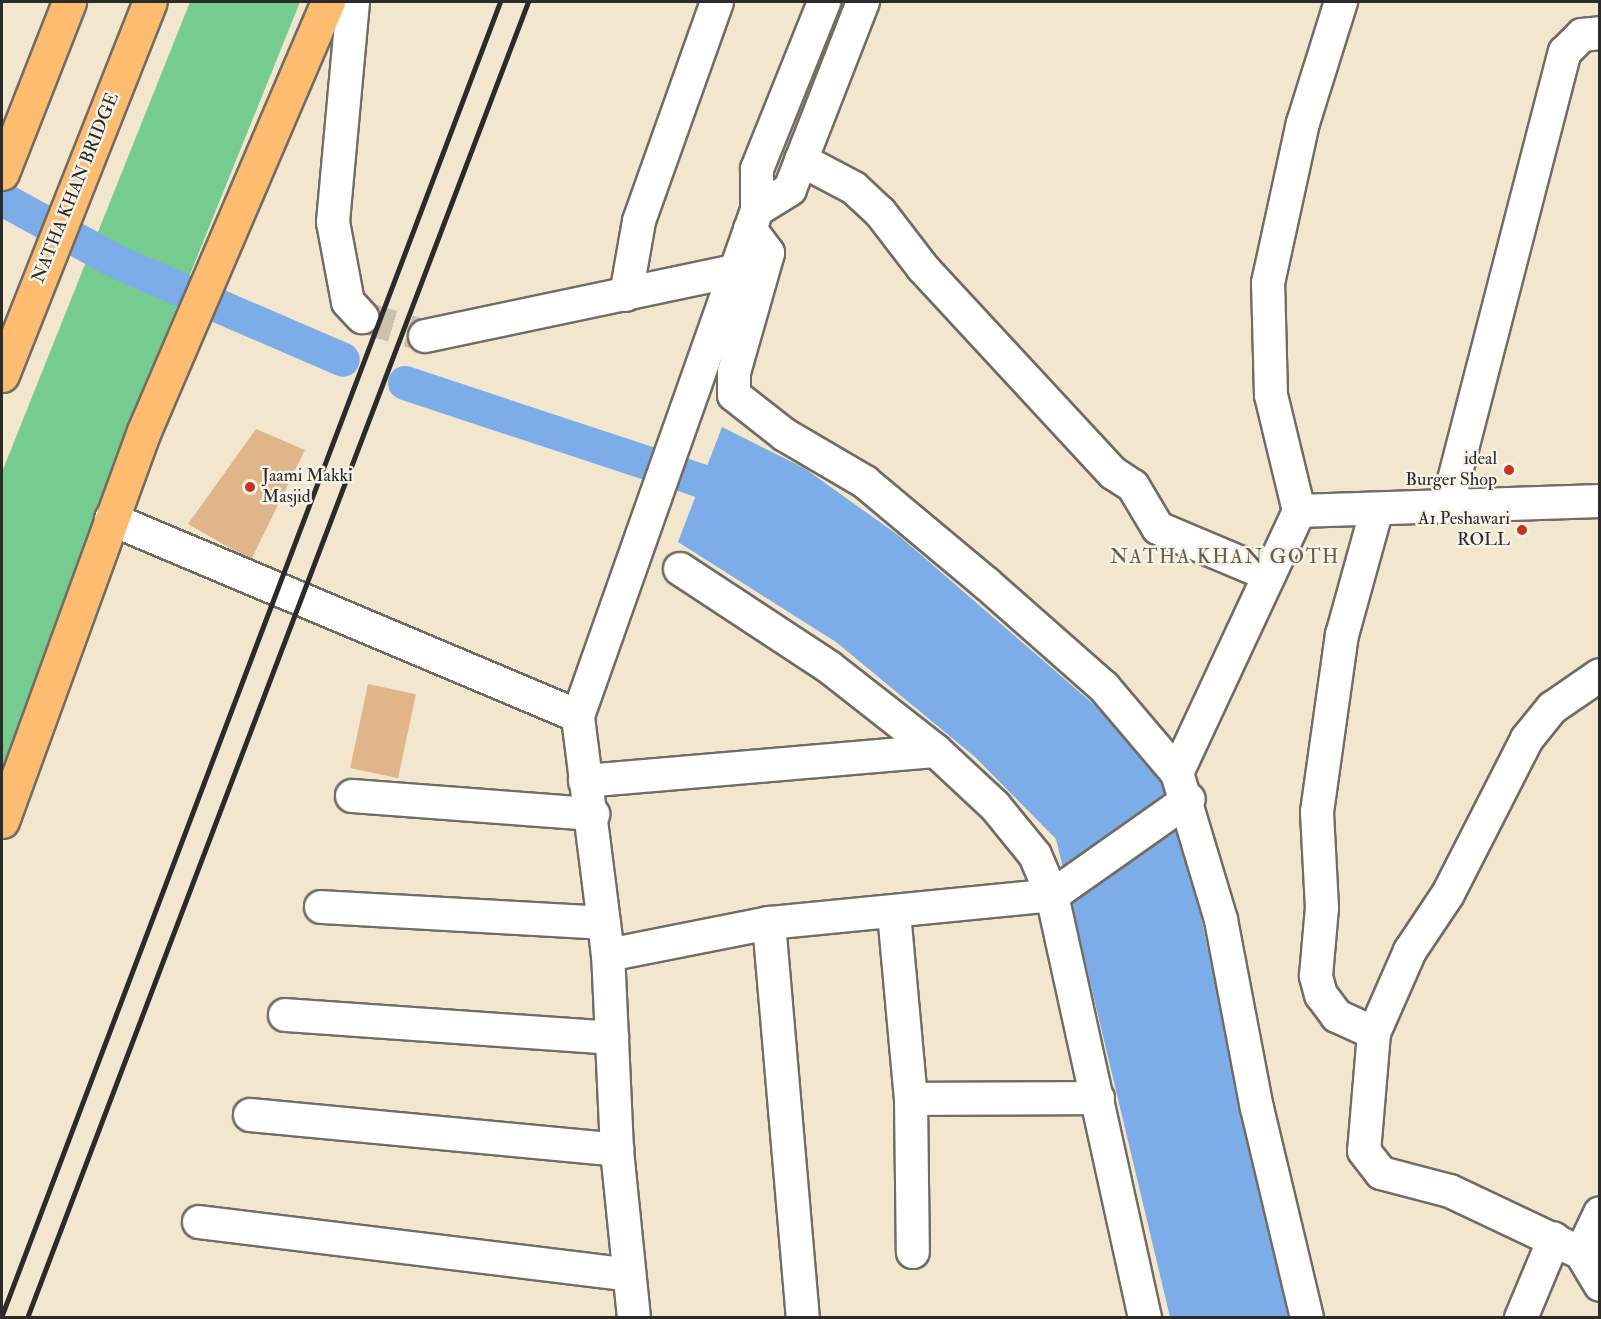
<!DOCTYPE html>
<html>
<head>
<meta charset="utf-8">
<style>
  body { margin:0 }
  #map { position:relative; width:1601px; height:1319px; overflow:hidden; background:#f3e6ce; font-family:"IM FELL Double Pica",serif }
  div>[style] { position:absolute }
  .green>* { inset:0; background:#75cb90 }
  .water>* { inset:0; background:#7dade8 }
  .canal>* { height:34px; margin:-17px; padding:0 17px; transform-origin:17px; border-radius:17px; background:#7dade8 }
  .building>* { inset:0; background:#e1b58a; transform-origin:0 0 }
  .minor-tunnel>* { height:32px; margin-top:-16px; transform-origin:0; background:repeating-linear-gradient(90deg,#cbc1ad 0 32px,transparent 0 48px) }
  .roads { filter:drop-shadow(2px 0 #716c64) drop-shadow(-2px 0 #716c64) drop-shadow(0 2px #716c64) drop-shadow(0 -2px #716c64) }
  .minor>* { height:32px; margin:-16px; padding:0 16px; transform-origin:16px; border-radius:16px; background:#fff }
  .highway>* { height:33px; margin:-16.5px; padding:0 16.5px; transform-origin:16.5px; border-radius:16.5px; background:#fdbc70 }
  .rail>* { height:4.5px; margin:-2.25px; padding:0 2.25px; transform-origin:2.25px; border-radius:2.25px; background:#2b2b2b }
  .dots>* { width:16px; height:16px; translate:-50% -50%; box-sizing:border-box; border:3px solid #f7f3e8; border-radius:50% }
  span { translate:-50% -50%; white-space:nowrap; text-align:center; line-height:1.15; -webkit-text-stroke:5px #f7f3e8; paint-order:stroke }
  .street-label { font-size:18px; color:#2b2b2b }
  .poi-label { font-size:18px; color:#2b2b2b }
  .right { translate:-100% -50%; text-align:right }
  .left { translate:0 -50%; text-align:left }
  .neighbourhood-label { font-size:20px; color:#6b5b4c; letter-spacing:1.5px }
  .frame { position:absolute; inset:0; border:3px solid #2b2b2b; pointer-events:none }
</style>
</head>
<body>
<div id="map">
  <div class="green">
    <i style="clip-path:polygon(190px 2px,300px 2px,172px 319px,2px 770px,2px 472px)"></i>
  </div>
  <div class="water">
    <i style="clip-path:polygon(722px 427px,804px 468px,898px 535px,1106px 715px,1166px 783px,1186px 848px,1288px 1317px,1170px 1317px,1056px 839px,975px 757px,836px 642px,678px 542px)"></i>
  </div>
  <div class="canal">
    <i style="left:2px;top:199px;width:131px;rotate:28.7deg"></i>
    <i style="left:117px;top:262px;width:246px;rotate:23.4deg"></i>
    <i style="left:405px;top:383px;width:312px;rotate:18.3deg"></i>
  </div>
  <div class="building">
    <i style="clip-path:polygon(256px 429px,305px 450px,251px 560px,188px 524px)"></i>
    <i style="left:368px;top:684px;width:49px;height:86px;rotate:12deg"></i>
  </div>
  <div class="minor-tunnel">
    <i style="left:362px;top:317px;width:66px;rotate:16.8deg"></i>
  </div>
  <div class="roads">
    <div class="minor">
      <i style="left:353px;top:2px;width:221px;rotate:95.2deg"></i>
      <i style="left:333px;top:222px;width:81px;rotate:79.4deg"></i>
      <i style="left:348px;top:302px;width:21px;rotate:47deg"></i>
      <i style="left:801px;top:160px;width:60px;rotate:27.8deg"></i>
      <i style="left:854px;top:188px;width:35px;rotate:43deg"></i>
      <i style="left:880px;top:212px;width:71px;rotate:52.5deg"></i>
      <i style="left:923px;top:268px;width:280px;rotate:47.2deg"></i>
      <i style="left:1113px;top:473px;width:24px;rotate:33deg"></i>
      <i style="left:1133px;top:486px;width:49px;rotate:59.2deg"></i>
      <i style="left:1158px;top:528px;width:121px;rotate:22.8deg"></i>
      <i style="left:757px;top:210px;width:39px;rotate:-32deg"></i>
      <i style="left:790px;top:189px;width:201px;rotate:-68.7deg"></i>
      <i style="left:750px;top:229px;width:30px;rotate:53deg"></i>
      <i style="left:768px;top:253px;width:124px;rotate:105.9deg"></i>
      <i style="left:734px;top:372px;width:23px;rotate:90deg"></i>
      <i style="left:734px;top:395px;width:65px;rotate:38.1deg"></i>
      <i style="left:785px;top:435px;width:93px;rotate:30.4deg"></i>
      <i style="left:865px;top:482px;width:158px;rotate:39.9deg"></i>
      <i style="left:986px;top:583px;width:157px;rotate:41.4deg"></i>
      <i style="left:1104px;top:687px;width:113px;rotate:49.7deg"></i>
      <i style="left:1177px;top:773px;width:153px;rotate:73.3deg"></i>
      <i style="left:1221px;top:920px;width:191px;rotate:79.2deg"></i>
      <i style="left:1257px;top:1108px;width:216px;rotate:76.6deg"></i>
      <i style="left:626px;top:295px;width:75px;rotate:-80deg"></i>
      <i style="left:639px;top:221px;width:232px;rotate:-70.4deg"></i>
      <i style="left:425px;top:336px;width:316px;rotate:-11.9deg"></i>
      <i style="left:1447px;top:507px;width:470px;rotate:-75.5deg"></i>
      <i style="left:1565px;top:52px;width:24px;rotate:-45deg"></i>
      <i style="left:1582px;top:35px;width:18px;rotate:-6deg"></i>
      <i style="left:1299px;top:511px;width:119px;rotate:-103.6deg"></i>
      <i style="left:1271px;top:395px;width:112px;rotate:-91.5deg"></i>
      <i style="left:1268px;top:283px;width:164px;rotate:-77.7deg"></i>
      <i style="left:1303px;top:123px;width:127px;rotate:-72.6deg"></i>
      <i style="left:111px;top:519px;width:507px;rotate:22.87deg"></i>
      <i style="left:680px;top:569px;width:178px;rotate:33.3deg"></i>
      <i style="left:829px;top:667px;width:136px;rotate:38.1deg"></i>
      <i style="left:936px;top:751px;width:81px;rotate:43deg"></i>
      <i style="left:995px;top:806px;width:63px;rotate:50.8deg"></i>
      <i style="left:1035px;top:855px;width:43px;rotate:67deg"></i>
      <i style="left:1052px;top:895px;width:433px;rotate:77.6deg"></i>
      <i style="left:1600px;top:675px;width:58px;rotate:145.5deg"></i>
      <i style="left:1552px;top:708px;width:40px;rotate:129deg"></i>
      <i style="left:1527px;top:739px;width:174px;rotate:117deg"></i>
      <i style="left:1448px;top:894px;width:69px;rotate:123.7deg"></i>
      <i style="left:1410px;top:951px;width:90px;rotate:113.7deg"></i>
      <i style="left:1374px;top:1033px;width:118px;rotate:94.8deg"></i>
      <i style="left:1364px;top:1151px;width:28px;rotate:52deg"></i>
      <i style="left:1381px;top:1173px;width:71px;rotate:14.6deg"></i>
      <i style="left:1450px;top:1191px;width:145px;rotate:25.3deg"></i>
      <i style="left:1581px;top:1253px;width:37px;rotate:59deg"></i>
      <i style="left:1177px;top:773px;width:289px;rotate:-65deg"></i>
      <i style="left:1299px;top:511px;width:301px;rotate:-1.9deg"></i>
      <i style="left:585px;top:781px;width:352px;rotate:-4.9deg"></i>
      <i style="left:352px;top:796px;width:242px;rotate:4.3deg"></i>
      <i style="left:321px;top:907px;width:283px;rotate:3.2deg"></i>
      <i style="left:894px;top:913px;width:187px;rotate:84.8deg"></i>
      <i style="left:911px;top:1099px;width:153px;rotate:89.3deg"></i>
      <i style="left:769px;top:923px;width:396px;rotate:85.1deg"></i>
      <i style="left:608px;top:955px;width:164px;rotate:-11.2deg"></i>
      <i style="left:769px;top:923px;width:285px;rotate:-5.6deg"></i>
      <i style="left:1053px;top:895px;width:166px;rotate:-35.2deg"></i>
      <i style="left:285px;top:1015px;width:328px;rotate:4deg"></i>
      <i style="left:1374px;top:1033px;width:41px;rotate:-155.3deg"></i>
      <i style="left:1337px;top:1016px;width:26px;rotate:-127deg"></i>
      <i style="left:1321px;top:995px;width:20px;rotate:-105deg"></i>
      <i style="left:1316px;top:976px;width:68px;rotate:-85deg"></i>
      <i style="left:1322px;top:908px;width:96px;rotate:-93deg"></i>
      <i style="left:1317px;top:812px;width:179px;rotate:-82deg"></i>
      <i style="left:1342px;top:635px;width:128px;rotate:-74.5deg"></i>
      <i style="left:911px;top:1099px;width:187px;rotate:-0.3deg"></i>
      <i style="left:250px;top:1115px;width:369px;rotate:5.4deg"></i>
      <i style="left:199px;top:1222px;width:433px;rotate:7deg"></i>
      <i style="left:1581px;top:1253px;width:44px;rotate:-64.6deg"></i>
      <i style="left:634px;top:1318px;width:169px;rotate:-95.8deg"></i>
      <i style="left:617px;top:1150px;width:195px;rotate:-92.6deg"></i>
      <i style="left:608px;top:955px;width:241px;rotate:-97.2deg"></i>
      <i style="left:578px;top:716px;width:537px;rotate:-70.52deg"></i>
      <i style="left:757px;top:210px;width:41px;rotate:-90deg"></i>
      <i style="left:757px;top:169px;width:180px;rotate:-68.1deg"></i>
      <i style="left:1521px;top:1318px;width:86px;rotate:-67.3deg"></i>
    </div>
    <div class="highway">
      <i style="left:2px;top:173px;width:184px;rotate:-68.6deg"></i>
      <i style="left:2px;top:375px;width:401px;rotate:-68.4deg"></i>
      <i style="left:2px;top:821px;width:415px;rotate:-70deg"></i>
      <i style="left:144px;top:431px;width:467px;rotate:-66.8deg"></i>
    </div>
  </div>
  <div class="rail">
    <i style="left:2px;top:1315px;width:1404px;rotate:-69.23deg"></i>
    <i style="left:27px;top:1318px;width:1408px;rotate:-69.16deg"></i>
  </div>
  <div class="dots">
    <i style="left:1509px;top:470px;background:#c8321e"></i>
    <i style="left:250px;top:487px;background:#c8321e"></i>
    <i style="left:1522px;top:530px;background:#c8321e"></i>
  </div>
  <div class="street-label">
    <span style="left:76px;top:188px;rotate:-68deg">NATHA KHAN BRIDGE</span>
  </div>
  <div class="poi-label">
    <span class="right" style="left:1497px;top:470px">ideal<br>Burger Shop</span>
    <span class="left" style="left:262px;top:487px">Jaami Makki<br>Masjid</span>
    <span class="right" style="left:1510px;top:530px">A1 Peshawari<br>ROLL</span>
  </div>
  <div class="neighbourhood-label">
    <span style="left:1225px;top:556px">NATHA KHAN GOTH</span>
  </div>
  <div class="frame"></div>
</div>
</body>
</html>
